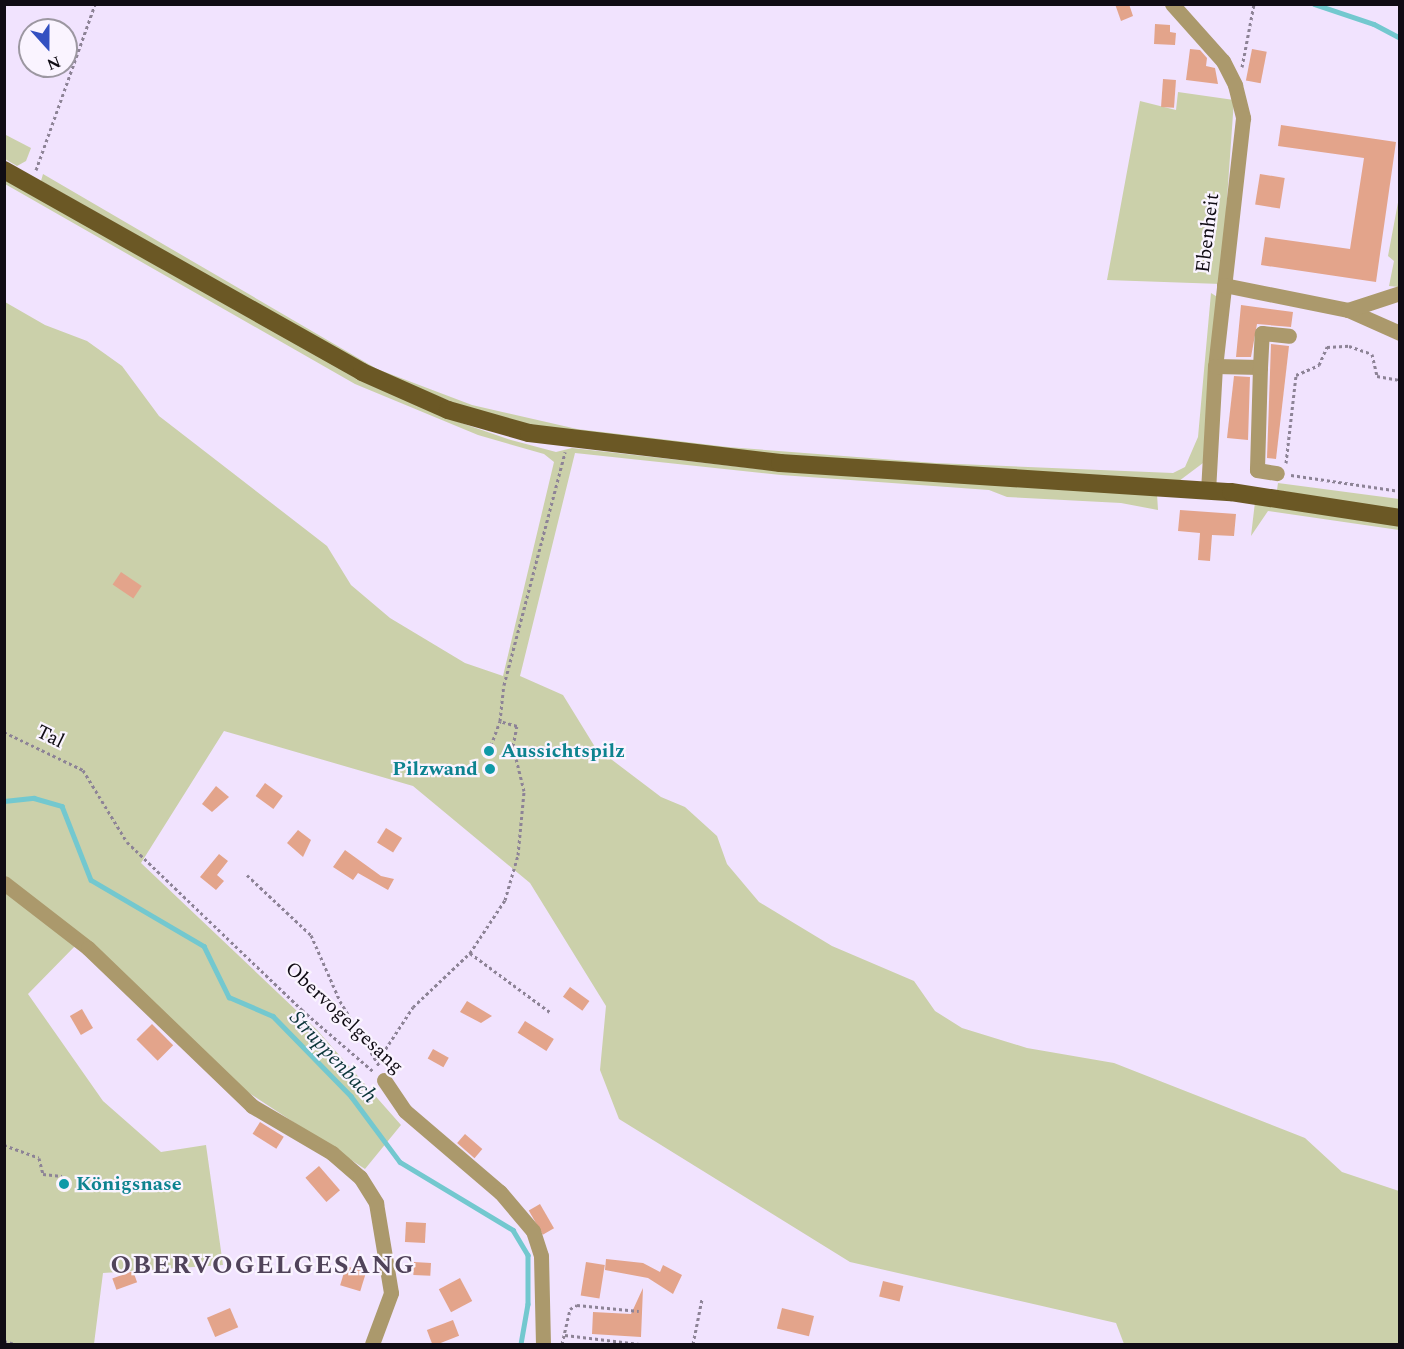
<!DOCTYPE html>
<html>
<head>
<meta charset="utf-8">
<style>
  body { margin:0 }
  #map { position:relative; width:1404px; height:1349px; overflow:hidden; background:#f1e3fe; font-family:Spectral,serif }
  div>[style] { position:absolute }
  .green>* { inset:0; background:#cbd0aa }
  .stream>* { height:4.5px; margin:-2.25px; padding:0 2.25px; transform-origin:2.25px; border-radius:2.25px; background:#73c8cf }
  .building>* { inset:0; background:#e3a48b; transform-origin:0 0 }
  .path>* { height:3px; margin-top:-1.5px; transform-origin:0; background:repeating-linear-gradient(90deg,#8d8396 0 3px,transparent 0 6px) }
  .minor>* { height:15px; margin:-7.5px; padding:0 7.5px; transform-origin:7.5px; border-radius:7.5px; background:#ab996c }
  .major>* { height:18px; margin:-9px; padding:0 9px; transform-origin:9px; border-radius:9px; background:#6b5825 }
  .dots>* { width:16px; height:16px; translate:-50% -50%; box-sizing:border-box; border:3px solid #faf4ff; border-radius:50% }
  span { translate:-50% -50%; white-space:nowrap; text-align:center; line-height:1.15; -webkit-text-stroke:4.5px #faf4ff; paint-order:stroke }
  .street-label { font-size:20px; color:#100c14 }
  .culture-label { font-size:20px; color:#0d838f; font-weight:700 }
  .left { translate:0 -50%; text-align:left }
  .right { translate:-100% -50%; text-align:right }
  .water-label { font-size:21px; color:#0c363a; font-style:italic }
  .district-label { font-size:26px; color:#50435a; font-weight:700; letter-spacing:1.5px }
  .frame { position:absolute; inset:0; border:6px solid #100c14; pointer-events:none }
  .north { position:absolute; left:18px; top:18px; width:60px; height:60px; box-sizing:border-box; background:#faf4ff; border:2px solid #9c97a1; border-radius:50%; rotate:159deg; font-size:16px; font-weight:700; line-height:24px; text-align:center; color:#100c14 }
  .north::after { content:''; display:block; margin:auto; width:21px; height:27px; background:#3350c1; clip-path:polygon(50% 0,100% 100%,50% 72%,0 100%) }
</style>
</head>
<body>
<div id="map">
  <div class="green">
    <i style="clip-path:polygon(1178px 92px,1234px 100px,1221px 284px,1107px 280px,1140px 101px,1176px 110px)"></i>
    <i style="clip-path:polygon(4px 134px,31px 148px,26px 161px,17px 166px,5px 159px)"></i>
    <i style="clip-path:polygon(43px 174px,377px 369px,472px 405px,577px 429px,728px 447px,935px 463px,1173px 473px,1185px 467px,1198px 437px,1211px 293px,1219px 298px,1203px 463px,1179px 481px,782px 456px,576px 434px,481px 414px,375px 370px,41px 181px)"></i>
    <i style="clip-path:polygon(5px 178px,358px 379px,444px 417px,511px 440px,556px 452px,572px 448px,778px 471px,1157px 494px,1158px 510px,1121px 503px,1007px 497px,989px 490px,781px 475px,575px 453px,520px 676px,563px 695px,595px 747px,661px 797px,685px 807px,717px 836px,727px 864px,759px 902px,832px 946px,914px 981px,935px 1011px,962px 1028px,1027px 1048px,1114px 1063px,1305px 1138px,1342px 1172px,1399px 1191px,1399px 1344px,1124px 1344px,1116px 1323px,850px 1262px,619px 1119px,600px 1070px,606px 1006px,530px 883px,413px 786px,224px 731px,141px 863px,317px 1030px,401px 1125px,365px 1169px,246px 1091px,5px 878px,5px 302px,45px 325px,87px 341px,122px 366px,159px 416px,327px 546px,351px 585px,390px 618px,465px 663px,503px 676px,554px 462px,544px 454px,478px 435px,355px 384px,5px 184px)"></i>
    <i style="clip-path:polygon(1399px 197px,1399px 287px,1389px 286px,1394px 261px,1388px 256px)"></i>
    <i style="clip-path:polygon(1278px 483px,1399px 499px,1399px 512px,1277px 490px)"></i>
    <i style="clip-path:polygon(1255px 502px,1399px 525px,1399px 530px,1268px 511px,1251px 536px)"></i>
    <i style="clip-path:polygon(4px 890px,77px 944px,28px 994px,103px 1101px,161px 1152px,206px 1145px,223px 1265px,103px 1273px,94px 1344px,5px 1344px)"></i>
  </div>
  <div class="stream">
    <i style="left:1314px;top:4px;width:63px;rotate:18.4deg"></i>
    <i style="left:1374px;top:24px;width:30px;rotate:28deg"></i>
    <i style="left:4px;top:801px;width:30px;rotate:-6deg"></i>
    <i style="left:34px;top:798px;width:29px;rotate:16deg"></i>
    <i style="left:62px;top:806px;width:79px;rotate:68.6deg"></i>
    <i style="left:91px;top:880px;width:131px;rotate:30.3deg"></i>
    <i style="left:204px;top:946px;width:57px;rotate:63.9deg"></i>
    <i style="left:229px;top:997px;width:48px;rotate:23.4deg"></i>
    <i style="left:273px;top:1016px;width:112px;rotate:45.7deg"></i>
    <i style="left:351px;top:1096px;width:82px;rotate:53.4deg"></i>
    <i style="left:400px;top:1162px;width:132px;rotate:31deg"></i>
    <i style="left:513px;top:1230px;width:29px;rotate:59deg"></i>
    <i style="left:528px;top:1255px;width:49px;rotate:90deg"></i>
    <i style="left:528px;top:1304px;width:41px;rotate:99.9deg"></i>
  </div>
  <div class="building">
    <i style="clip-path:polygon(1115px 4px,1129px 4px,1133px 16px,1121px 21px)"></i>
    <i style="clip-path:polygon(1155px 24px,1170px 25px,1170px 32px,1176px 33px,1175px 45px,1154px 44px)"></i>
    <i style="clip-path:polygon(1190px 49px,1200px 50px,1207px 58px,1206px 66px,1215px 68px,1218px 84px,1186px 80px)"></i>
    <i style="left:1252px;top:49px;width:15px;height:32px;rotate:11deg"></i>
    <i style="left:1163px;top:79px;width:13px;height:28px;rotate:4deg"></i>
    <i style="clip-path:polygon(1281px 125px,1396px 142px,1376px 282px,1261px 265px,1265px 237px,1350px 249px,1364px 158px,1278px 146px)"></i>
    <i style="left:1260px;top:174px;width:25px;height:31px;rotate:9deg"></i>
    <i style="clip-path:polygon(1241px 305px,1293px 312px,1291px 327px,1257px 324px,1251px 357px,1236px 357px)"></i>
    <i style="clip-path:polygon(1271px 344px,1289px 346px,1276px 459px,1267px 458px)"></i>
    <i style="clip-path:polygon(1234px 376px,1250px 377px,1248px 440px,1227px 438px)"></i>
    <i style="clip-path:polygon(1180px 510px,1236px 514px,1234px 536px,1212px 535px,1210px 561px,1198px 560px,1200px 533px,1178px 531px)"></i>
    <i style="left:121px;top:572px;width:25px;height:15px;rotate:34deg"></i>
    <i style="left:265px;top:783px;width:22px;height:16px;rotate:36deg"></i>
    <i style="clip-path:polygon(216px 786px,229px 797px,212px 812px,202px 804px)"></i>
    <i style="left:386px;top:828px;width:19px;height:17px;rotate:32deg"></i>
    <i style="clip-path:polygon(298px 830px,311px 840px,303px 857px,287px 843px)"></i>
    <i style="clip-path:polygon(345px 850px,381px 876px,394px 879px,388px 890px,358px 873px,353px 880px,333px 867px)"></i>
    <i style="clip-path:polygon(219px 854px,228px 861px,217px 875px,224px 881px,216px 890px,200px 877px)"></i>
    <i style="left:570px;top:987px;width:24px;height:12px;rotate:36deg"></i>
    <i style="clip-path:polygon(467px 1001px,492px 1016px,481px 1023px,460px 1012px)"></i>
    <i style="left:82px;top:1009px;width:22px;height:14px;rotate:60deg"></i>
    <i style="left:525px;top:1021px;width:34px;height:14px;rotate:32deg"></i>
    <i style="left:152px;top:1024px;width:30px;height:22px;rotate:45deg"></i>
    <i style="left:433px;top:1049px;width:18px;height:11px;rotate:29deg"></i>
    <i style="left:260px;top:1122px;width:28px;height:14px;rotate:32deg"></i>
    <i style="left:465px;top:1134px;width:23px;height:12px;rotate:41deg"></i>
    <i style="left:319px;top:1166px;width:32px;height:18px;rotate:49deg"></i>
    <i style="left:540px;top:1204px;width:28px;height:13px;rotate:60deg"></i>
    <i style="left:406px;top:1222px;width:20px;height:20px;rotate:3deg"></i>
    <i style="clip-path:polygon(606px 1259px,643px 1263px,660px 1272px,663px 1265px,682px 1275px,673px 1294px,648px 1278px,605px 1270px)"></i>
    <i style="left:414px;top:1262px;width:17px;height:13px;rotate:3deg"></i>
    <i style="left:586px;top:1262px;width:19px;height:34px;rotate:9deg"></i>
    <i style="left:346px;top:1266px;width:21px;height:20px;rotate:17deg"></i>
    <i style="left:133px;top:1271px;width:12px;height:22px;rotate:70deg"></i>
    <i style="left:460px;top:1278px;width:26px;height:24px;rotate:62deg"></i>
    <i style="left:883px;top:1281px;width:21px;height:16px;rotate:14deg"></i>
    <i style="clip-path:polygon(643px 1288px,641px 1337px,592px 1334px,593px 1312px,631px 1314px)"></i>
    <i style="left:230px;top:1308px;width:21px;height:25px;rotate:67deg"></i>
    <i style="left:782px;top:1308px;width:33px;height:21px;rotate:14deg"></i>
    <i style="left:453px;top:1320px;width:17px;height:28px;rotate:69deg"></i>
  </div>
  <div class="path">
    <i style="left:1242px;top:67px;width:64px;rotate:-79.2deg"></i>
    <i style="left:36px;top:170px;width:176px;rotate:-70.4deg"></i>
    <i style="left:1286px;top:463px;width:89px;rotate:-83.5deg"></i>
    <i style="left:1296px;top:375px;width:25px;rotate:-23deg"></i>
    <i style="left:1319px;top:365px;width:20px;rotate:-66deg"></i>
    <i style="left:1327px;top:347px;width:22px;rotate:-3deg"></i>
    <i style="left:1349px;top:346px;width:24px;rotate:19deg"></i>
    <i style="left:1372px;top:354px;width:23px;rotate:77deg"></i>
    <i style="left:1377px;top:376px;width:23px;rotate:10deg"></i>
    <i style="left:1291px;top:475px;width:110px;rotate:8.4deg"></i>
    <i style="left:4px;top:732px;width:88px;rotate:25.7deg"></i>
    <i style="left:83px;top:770px;width:84px;rotate:58.6deg"></i>
    <i style="left:127px;top:842px;width:243px;rotate:43.8deg"></i>
    <i style="left:302px;top:1010px;width:94px;rotate:40.7deg"></i>
    <i style="left:489px;top:751px;width:32px;rotate:-70deg"></i>
    <i style="left:247px;top:875px;width:88px;rotate:43.2deg"></i>
    <i style="left:311px;top:935px;width:72px;rotate:66.3deg"></i>
    <i style="left:340px;top:1001px;width:77px;rotate:58.8deg"></i>
    <i style="left:470px;top:953px;width:101px;rotate:36.5deg"></i>
    <i style="left:379px;top:1059px;width:62px;rotate:-56.8deg"></i>
    <i style="left:413px;top:1007px;width:79px;rotate:-43.5deg"></i>
    <i style="left:470px;top:953px;width:64px;rotate:-56.6deg"></i>
    <i style="left:505px;top:900px;width:47px;rotate:-73.9deg"></i>
    <i style="left:518px;top:855px;width:64px;rotate:-84.6deg"></i>
    <i style="left:524px;top:791px;width:46px;rotate:-103.7deg"></i>
    <i style="left:513px;top:746px;width:20px;rotate:-79deg"></i>
    <i style="left:517px;top:726px;width:18px;rotate:-164deg"></i>
    <i style="left:500px;top:721px;width:36px;rotate:-84deg"></i>
    <i style="left:504px;top:685px;width:241px;rotate:-75.3deg"></i>
    <i style="left:4px;top:1145px;width:37px;rotate:20deg"></i>
    <i style="left:39px;top:1158px;width:16px;rotate:76deg"></i>
    <i style="left:43px;top:1174px;width:19px;rotate:6deg"></i>
    <i style="left:62px;top:1176px;width:8px;rotate:76deg"></i>
    <i style="left:565px;top:1335px;width:75px;rotate:6.9deg"></i>
    <i style="left:4px;top:1341px;width:11px;rotate:15deg"></i>
    <i style="left:562px;top:1344px;width:36px;rotate:-77deg"></i>
    <i style="left:570px;top:1309px;width:8px;rotate:-30deg"></i>
    <i style="left:577px;top:1305px;width:62px;rotate:5.5deg"></i>
    <i style="left:656px;top:1344px;width:33px"></i>
    <i style="left:693px;top:1344px;width:46px;rotate:-78.7deg"></i>
  </div>
  <div class="minor">
    <i style="left:1172px;top:4px;width:76px;rotate:48.2deg"></i>
    <i style="left:1223px;top:61px;width:27px;rotate:63deg"></i>
    <i style="left:1235px;top:85px;width:34px;rotate:76deg"></i>
    <i style="left:1243px;top:118px;width:250px;rotate:96.4deg"></i>
    <i style="left:1215px;top:366px;width:125px;rotate:93.2deg"></i>
    <i style="left:1224px;top:285px;width:126px;rotate:11.4deg"></i>
    <i style="left:1348px;top:310px;width:57px;rotate:23.9deg"></i>
    <i style="left:1348px;top:310px;width:55px;rotate:-18.1deg"></i>
    <i style="left:1215px;top:366px;width:45px;rotate:1.3deg"></i>
    <i style="left:1260px;top:367px;width:103px;rotate:91.7deg"></i>
    <i style="left:1257px;top:470px;width:20px;rotate:9deg"></i>
    <i style="left:1260px;top:367px;width:34px;rotate:-87deg"></i>
    <i style="left:1262px;top:333px;width:27px;rotate:6deg"></i>
    <i style="left:4px;top:883px;width:106px;rotate:37.7deg"></i>
    <i style="left:88px;top:948px;width:228px;rotate:43.9deg"></i>
    <i style="left:252px;top:1106px;width:93px;rotate:30.4deg"></i>
    <i style="left:332px;top:1153px;width:37px;rotate:41deg"></i>
    <i style="left:360px;top:1177px;width:31px;rotate:58deg"></i>
    <i style="left:376px;top:1203px;width:91px;rotate:80.5deg"></i>
    <i style="left:391px;top:1293px;width:54px;rotate:110.4deg"></i>
    <i style="left:384px;top:1080px;width:37px;rotate:56deg"></i>
    <i style="left:405px;top:1111px;width:125px;rotate:40.5deg"></i>
    <i style="left:500px;top:1192px;width:51px;rotate:49.8deg"></i>
    <i style="left:533px;top:1231px;width:26px;rotate:72deg"></i>
    <i style="left:541px;top:1256px;width:88px;rotate:88.7deg"></i>
  </div>
  <div class="major">
    <i style="left:4px;top:170px;width:411px;rotate:29.4deg"></i>
    <i style="left:362px;top:372px;width:94px;rotate:23.8deg"></i>
    <i style="left:448px;top:410px;width:84px;rotate:15.9deg"></i>
    <i style="left:529px;top:433px;width:253px;rotate:6.8deg"></i>
    <i style="left:780px;top:463px;width:452px;rotate:3.7deg"></i>
    <i style="left:1231px;top:492px;width:171px;rotate:8.7deg"></i>
  </div>
  <div class="dots">
    <i style="left:489px;top:751px;background:#0f9aa8"></i>
    <i style="left:490px;top:769px;background:#0f9aa8"></i>
    <i style="left:64px;top:1184px;background:#0f9aa8"></i>
  </div>
  <div class="street-label">
    <span style="left:1208px;top:233px;rotate:-83deg">Ebenheit</span>
    <span style="left:50px;top:737px;rotate:26deg">Tal</span>
    <span style="left:344px;top:1018px;rotate:43deg">Obervogelgesang</span>
  </div>
  <div class="culture-label">
    <span class="left" style="left:501px;top:751px">Aussichtspilz</span>
    <span class="right" style="left:478px;top:769px">Pilzwand</span>
    <span class="left" style="left:76px;top:1184px">Königsnase</span>
  </div>
  <div class="water-label">
    <span style="left:333px;top:1057px;rotate:47deg">Struppenbach</span>
  </div>
  <div class="district-label">
    <span style="left:263px;top:1266px">OBERVOGELGESANG</span>
  </div>
  <div class="frame"></div>
  <div class="north">N</div>
</div>
</body>
</html>
